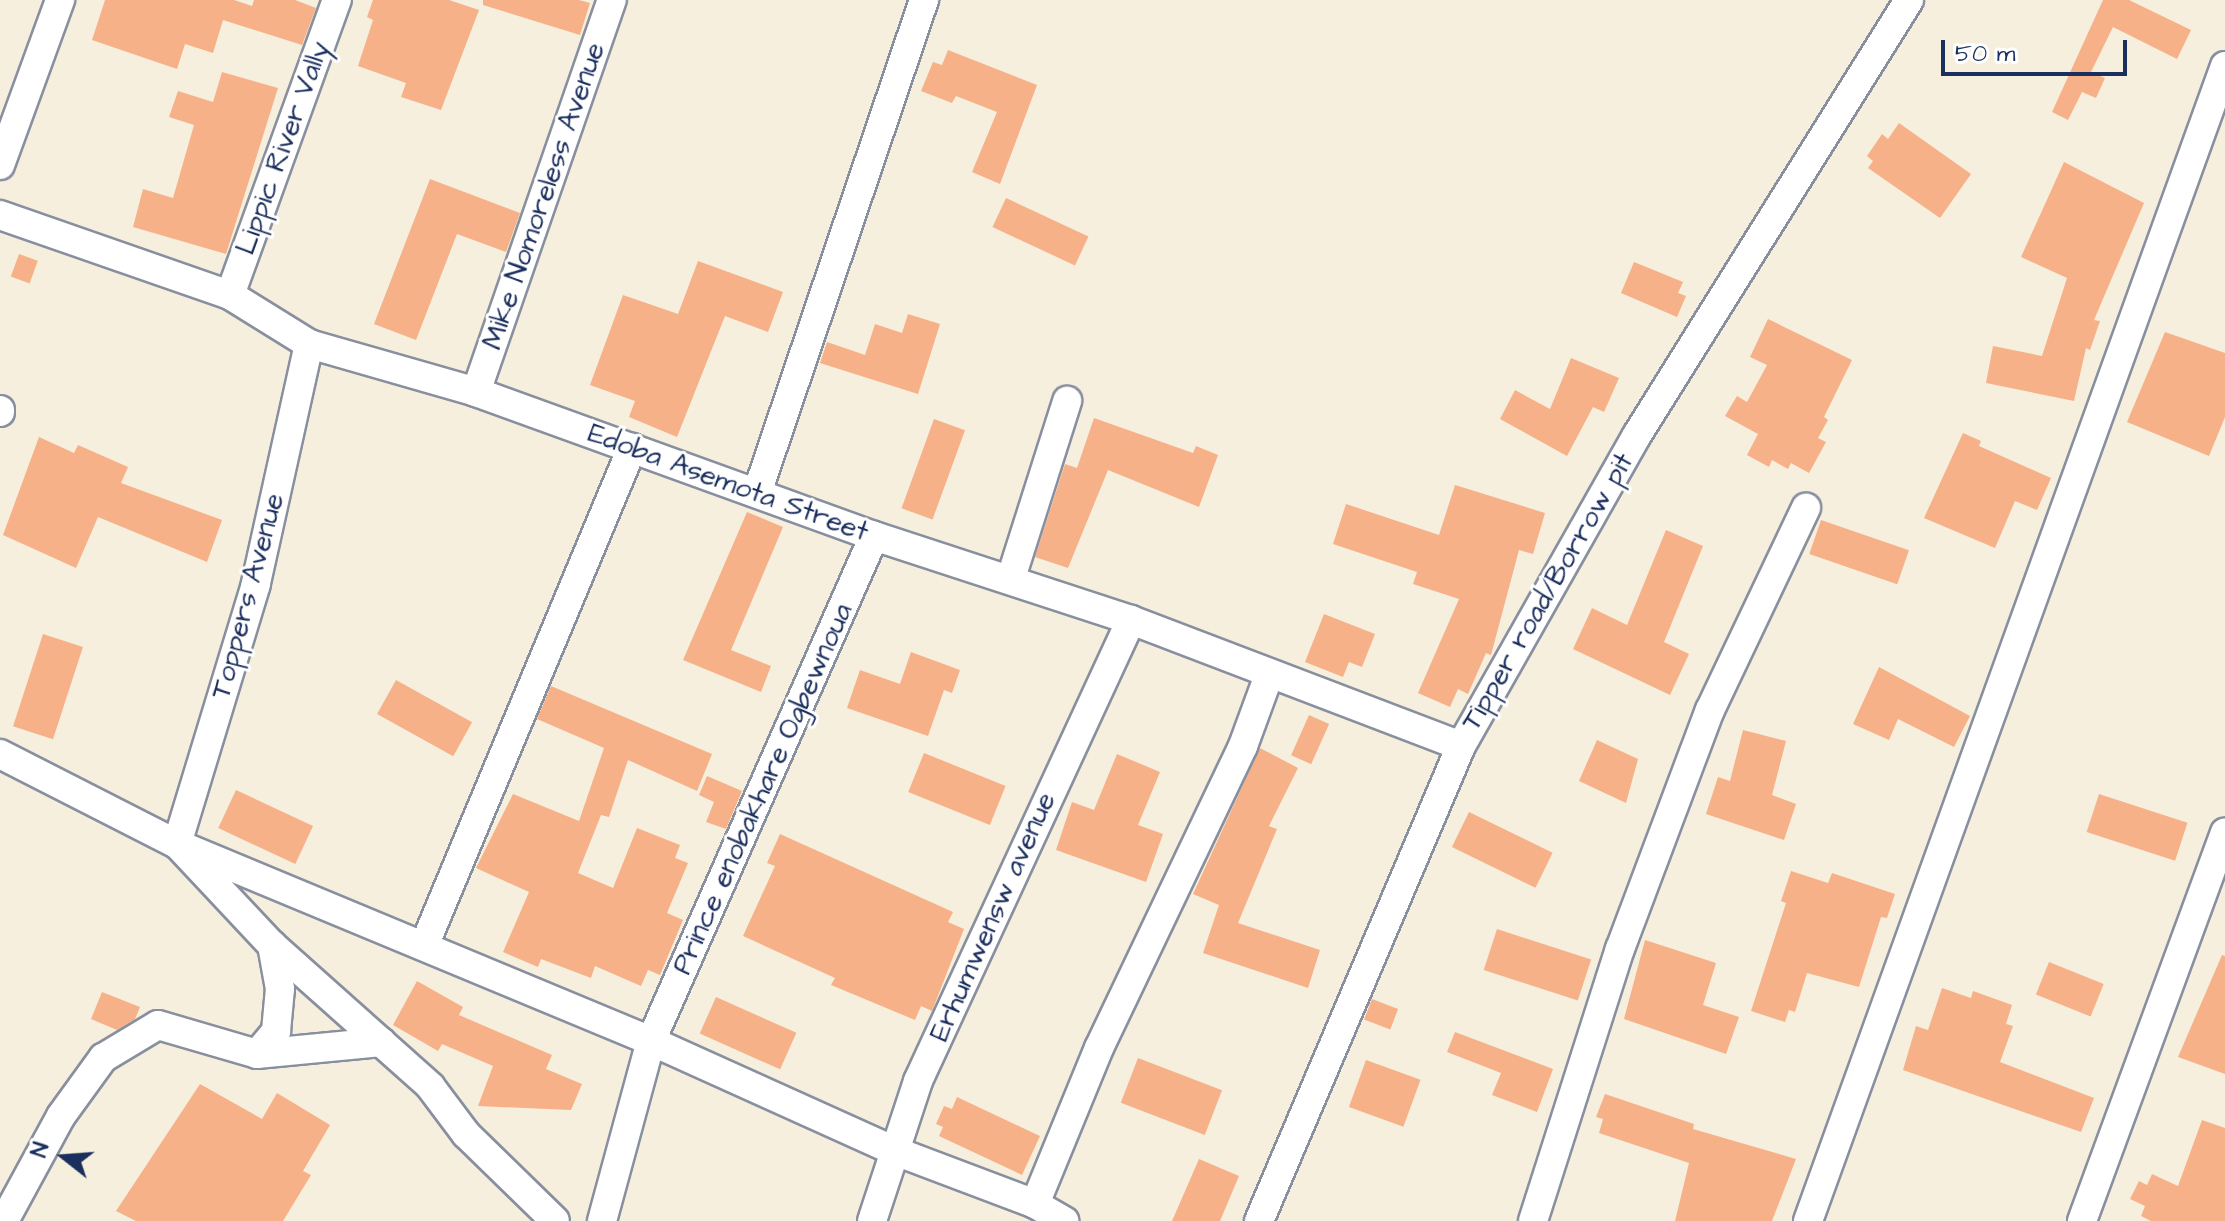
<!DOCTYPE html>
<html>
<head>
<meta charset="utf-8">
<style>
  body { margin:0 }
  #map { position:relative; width:2225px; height:1221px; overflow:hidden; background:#f6efde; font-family:"Architects Daughter",sans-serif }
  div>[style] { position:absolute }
  .building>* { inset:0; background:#f6b188; transform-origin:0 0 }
  .roads { filter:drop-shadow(2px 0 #888f9e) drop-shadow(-2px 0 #888f9e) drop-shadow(0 2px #888f9e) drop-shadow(0 -2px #888f9e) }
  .street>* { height:28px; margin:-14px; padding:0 14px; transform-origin:14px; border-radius:14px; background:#fff }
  span { translate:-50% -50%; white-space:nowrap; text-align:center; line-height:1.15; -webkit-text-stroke:6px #fff; paint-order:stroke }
  .street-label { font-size:28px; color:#1b2f5e }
  .north { position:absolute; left:24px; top:1117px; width:80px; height:80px; -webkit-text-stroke:6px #fff; paint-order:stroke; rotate:287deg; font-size:22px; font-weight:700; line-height:32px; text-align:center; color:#1b2f5e }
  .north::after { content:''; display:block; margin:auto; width:28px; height:36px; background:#1b2f5e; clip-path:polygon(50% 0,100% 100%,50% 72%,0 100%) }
  .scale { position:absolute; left:1941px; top:40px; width:186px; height:36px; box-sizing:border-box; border:4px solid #1b2f5e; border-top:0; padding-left:10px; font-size:24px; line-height:28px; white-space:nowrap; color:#1b2f5e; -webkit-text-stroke:6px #fff; paint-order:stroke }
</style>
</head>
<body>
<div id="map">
  <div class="building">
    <i style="clip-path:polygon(105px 0,234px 0,252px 6px,254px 0,295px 0,316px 8px,302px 45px,223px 20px,213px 53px,185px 44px,177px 69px,92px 40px)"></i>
    <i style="clip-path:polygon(373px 0,449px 0,479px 10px,441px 110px,401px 97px,406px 83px,358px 66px,373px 20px,367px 17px)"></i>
    <i style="clip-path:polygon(483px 0,579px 0,590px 3px,580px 35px,483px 5px)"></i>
    <i style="clip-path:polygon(2103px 0,2129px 0,2191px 30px,2177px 59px,2113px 27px,2091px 72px,2105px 78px,2096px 98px,2082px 92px,2068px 120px,2052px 112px)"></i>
    <i style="clip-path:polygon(948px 50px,1037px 85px,1000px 184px,972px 172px,997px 112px,956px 96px,952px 103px,921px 91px,933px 62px,942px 65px)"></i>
    <i style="clip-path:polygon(222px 72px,278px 88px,226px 254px,133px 227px,143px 189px,173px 198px,194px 125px,169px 117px,178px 91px,213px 102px)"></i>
    <i style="clip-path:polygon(1899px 123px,1971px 174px,1940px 218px,1868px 168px,1873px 161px,1867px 156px,1882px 134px,1888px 139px)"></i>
    <i style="clip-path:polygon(2064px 162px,2144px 203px,2094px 320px,2100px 321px,2090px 350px,2086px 348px,2074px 401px,1986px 383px,1993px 346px,2042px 356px,2067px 278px,2021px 257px)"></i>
    <i style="clip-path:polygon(430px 179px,520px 213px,506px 252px,457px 234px,416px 340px,374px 324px)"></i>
    <i style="left:1006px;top:198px;width:91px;height:32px;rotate:25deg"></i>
    <i style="left:19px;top:254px;width:20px;height:24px;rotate:20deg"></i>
    <i style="clip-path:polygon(698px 261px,783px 292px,768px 332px,725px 316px,677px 437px,629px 417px,635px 401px,590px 385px,623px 295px,678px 314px)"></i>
    <i style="clip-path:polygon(1634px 262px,1683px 282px,1678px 293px,1686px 296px,1677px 317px,1621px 293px)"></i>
    <i style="clip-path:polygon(908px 314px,940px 324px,918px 394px,820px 363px,827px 342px,865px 355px,875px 324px,902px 333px)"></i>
    <i style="clip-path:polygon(1768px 319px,1852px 360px,1824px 417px,1828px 420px,1818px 438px,1826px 442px,1809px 473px,1791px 463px,1788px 469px,1772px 460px,1769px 467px,1747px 455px,1758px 434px,1725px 416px,1737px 396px,1747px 402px,1767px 365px,1750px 357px)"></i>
    <i style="clip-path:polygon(2165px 332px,2225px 353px,2225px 417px,2209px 456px,2127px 422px)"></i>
    <i style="clip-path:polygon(1571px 358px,1619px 378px,1604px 412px,1593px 407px,1567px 456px,1500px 419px,1515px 390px,1550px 409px)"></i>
    <i style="clip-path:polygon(1094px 418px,1193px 453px,1196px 446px,1218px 455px,1199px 507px,1108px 470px,1068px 568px,1035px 557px,1065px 464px,1077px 468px)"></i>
    <i style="left:934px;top:419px;width:33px;height:95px;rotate:20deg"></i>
    <i style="clip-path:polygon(1963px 433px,1981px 441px,1979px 446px,2051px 478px,2037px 510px,2015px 501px,1995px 548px,1924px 518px)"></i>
    <i style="clip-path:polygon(39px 437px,74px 453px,78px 445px,128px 467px,121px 483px,222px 520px,207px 562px,98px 517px,76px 568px,3px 535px)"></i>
    <i style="clip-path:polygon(1455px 485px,1545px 513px,1533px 554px,1519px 550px,1491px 655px,1486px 653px,1468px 694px,1458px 689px,1450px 707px,1418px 693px,1459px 599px,1413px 584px,1417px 572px,1333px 544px,1346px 504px,1439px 535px)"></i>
    <i style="clip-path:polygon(747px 512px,783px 527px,731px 650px,771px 666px,761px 692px,683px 660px)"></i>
    <i style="left:1821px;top:520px;width:93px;height:36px;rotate:19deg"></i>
    <i style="clip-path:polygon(1666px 530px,1703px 546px,1664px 642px,1689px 654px,1670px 695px,1573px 649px,1592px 608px,1627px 625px)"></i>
    <i style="clip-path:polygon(1324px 614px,1375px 634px,1362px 667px,1349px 662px,1343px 677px,1305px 662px)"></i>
    <i style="left:43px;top:634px;width:42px;height:97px;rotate:18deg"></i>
    <i style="clip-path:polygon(911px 652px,960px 670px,952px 693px,944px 690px,928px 736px,847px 708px,860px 670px,900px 684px)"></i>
    <i style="clip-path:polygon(1879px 667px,1970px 716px,1954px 747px,1898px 719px,1889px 740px,1853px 724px)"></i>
    <i style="left:396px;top:680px;width:87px;height:39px;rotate:29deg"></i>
    <i style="clip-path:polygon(551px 686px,712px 754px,697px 791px,628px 760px,609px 817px,601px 815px,578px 873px,613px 888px,637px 828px,680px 845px,675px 858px,688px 863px,667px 913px,683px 920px,660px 975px,648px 970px,641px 986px,595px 966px,591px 978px,541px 959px,538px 967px,503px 952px,529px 892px,476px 868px,513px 794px,579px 821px,604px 748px,537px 719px)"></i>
    <i style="left:1309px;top:715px;width:22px;height:44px;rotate:24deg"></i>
    <i style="clip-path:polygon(1743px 730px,1786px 741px,1772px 795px,1796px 804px,1784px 840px,1706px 814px,1718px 777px,1730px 781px)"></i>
    <i style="clip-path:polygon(1597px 740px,1638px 759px,1626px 803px,1579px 781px)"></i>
    <i style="clip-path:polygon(1260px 748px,1298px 768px,1269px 826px,1277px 829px,1238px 923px,1320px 950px,1308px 988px,1203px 953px,1219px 905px,1193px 894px)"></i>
    <i style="left:924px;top:753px;width:88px;height:42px;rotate:22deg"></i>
    <i style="clip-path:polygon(1117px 754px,1160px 772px,1138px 825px,1163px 834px,1146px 882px,1056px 850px,1072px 802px,1094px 810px)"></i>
    <i style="clip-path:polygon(707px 776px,742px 791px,726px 829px,706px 822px,714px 802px,699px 795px)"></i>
    <i style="left:236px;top:790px;width:85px;height:42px;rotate:25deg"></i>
    <i style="left:2099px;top:794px;width:93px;height:40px;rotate:18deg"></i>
    <i style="left:1469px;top:812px;width:93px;height:39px;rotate:26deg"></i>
    <i style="clip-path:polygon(780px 834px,953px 912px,948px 922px,964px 929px,932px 1011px,921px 1006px,915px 1020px,831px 985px,835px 978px,743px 936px,775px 866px,767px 863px)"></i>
    <i style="clip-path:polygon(1791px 871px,1828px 883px,1832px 873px,1895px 894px,1887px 918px,1881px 917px,1859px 987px,1807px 973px,1795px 1012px,1789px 1010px,1785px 1022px,1751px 1011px,1786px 903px,1781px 901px)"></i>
    <i style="left:1497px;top:929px;width:99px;height:43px;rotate:18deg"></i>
    <i style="clip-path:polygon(1645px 940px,1716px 963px,1703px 1005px,1739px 1017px,1726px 1054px,1624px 1019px)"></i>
    <i style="clip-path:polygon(2222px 955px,2225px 956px,2225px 1074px,2178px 1057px)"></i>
    <i style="left:2049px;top:962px;width:59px;height:35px;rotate:22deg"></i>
    <i style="clip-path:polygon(417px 981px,463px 1007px,459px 1015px,552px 1055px,546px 1069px,582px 1084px,571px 1110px,478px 1106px,493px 1066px,442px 1044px,438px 1051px,393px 1025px)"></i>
    <i style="clip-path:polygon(1942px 988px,1971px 998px,1973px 991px,2012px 1005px,2006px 1024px,2013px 1026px,2000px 1062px,2094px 1098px,2081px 1132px,1903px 1070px,1916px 1026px,1928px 1030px)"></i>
    <i style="clip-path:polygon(102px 992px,140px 1007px,135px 1019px,117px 1030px,91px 1019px)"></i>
    <i style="left:716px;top:997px;width:88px;height:40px;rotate:24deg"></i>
    <i style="left:1372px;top:999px;width:28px;height:22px;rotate:21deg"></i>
    <i style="clip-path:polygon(1455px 1032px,1553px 1069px,1537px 1112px,1492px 1095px,1501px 1073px,1447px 1052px)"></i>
    <i style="left:1138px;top:1058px;width:90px;height:48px;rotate:21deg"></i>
    <i style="left:1366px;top:1060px;width:58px;height:50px;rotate:20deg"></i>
    <i style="clip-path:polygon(200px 1084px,262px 1119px,277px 1093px,330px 1125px,303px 1171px,311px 1175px,283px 1221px,136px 1221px,116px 1211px)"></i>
    <i style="clip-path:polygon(1605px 1094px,1694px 1124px,1693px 1129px,1796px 1159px,1772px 1221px,1675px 1221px,1689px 1163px,1599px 1133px,1603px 1119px,1596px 1117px)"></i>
    <i style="clip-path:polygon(957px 1097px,1040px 1136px,1022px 1175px,939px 1136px,943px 1127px,936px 1124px,944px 1106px,952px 1109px)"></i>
    <i style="clip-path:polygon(2202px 1120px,2225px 1128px,2225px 1221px,2151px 1221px,2141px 1216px,2145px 1206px,2130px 1199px,2139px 1181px,2147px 1185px,2152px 1174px,2178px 1186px)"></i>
    <i style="clip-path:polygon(1199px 1159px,1239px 1176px,1220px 1221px,1172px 1221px)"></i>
  </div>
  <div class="roads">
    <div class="street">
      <i style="left:0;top:165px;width:176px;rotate:-70deg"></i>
      <i style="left:0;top:215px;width:244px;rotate:19.2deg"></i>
      <i style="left:230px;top:295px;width:93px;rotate:31.8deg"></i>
      <i style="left:309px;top:344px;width:174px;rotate:16deg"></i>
      <i style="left:476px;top:392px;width:423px;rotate:19.9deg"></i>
      <i style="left:874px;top:536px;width:270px;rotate:18.1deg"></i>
      <i style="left:1131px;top:620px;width:353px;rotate:20.9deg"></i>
      <i style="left:230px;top:295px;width:314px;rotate:-70.1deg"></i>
      <i style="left:309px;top:344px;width:246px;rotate:102.5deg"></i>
      <i style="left:256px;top:584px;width:272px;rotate:106.9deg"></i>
      <i style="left:177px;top:844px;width:139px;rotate:46.8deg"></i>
      <i style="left:272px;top:945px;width:212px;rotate:41.7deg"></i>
      <i style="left:430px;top:1086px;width:60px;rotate:53.1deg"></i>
      <i style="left:466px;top:1134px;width:124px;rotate:44.3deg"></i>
      <i style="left:476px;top:392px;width:415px;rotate:-70.9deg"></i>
      <i style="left:0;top:412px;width:2px;rotate:-90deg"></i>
      <i style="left:757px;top:493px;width:521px;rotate:-71.29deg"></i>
      <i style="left:1011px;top:578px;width:186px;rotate:-72.4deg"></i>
      <i style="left:0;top:754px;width:199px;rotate:27deg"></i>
      <i style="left:177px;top:844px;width:513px;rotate:22.57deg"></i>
      <i style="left:651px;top:1041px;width:268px;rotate:24.3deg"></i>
      <i style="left:895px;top:1151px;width:150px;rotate:20.7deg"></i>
      <i style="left:1035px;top:1204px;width:34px;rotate:30deg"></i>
      <i style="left:424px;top:946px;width:540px;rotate:-67.33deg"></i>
      <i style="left:257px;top:1054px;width:30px;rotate:-50deg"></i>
      <i style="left:276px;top:1031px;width:42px;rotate:-84.6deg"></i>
      <i style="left:280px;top:989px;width:45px;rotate:-100.3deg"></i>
      <i style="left:1035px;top:1204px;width:169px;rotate:-67.7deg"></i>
      <i style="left:1099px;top:1048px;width:335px;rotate:-64.5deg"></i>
      <i style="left:1243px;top:746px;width:76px;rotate:-69.9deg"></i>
      <i style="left:4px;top:1221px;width:119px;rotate:-61.5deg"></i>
      <i style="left:61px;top:1116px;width:72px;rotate:-54.1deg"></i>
      <i style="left:103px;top:1058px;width:64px;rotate:-31deg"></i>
      <i style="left:158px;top:1025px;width:103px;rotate:16.3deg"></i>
      <i style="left:257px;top:1054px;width:125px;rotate:-5.5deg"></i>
      <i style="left:602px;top:1221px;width:187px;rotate:-74.8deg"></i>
      <i style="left:651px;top:1041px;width:552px;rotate:-66.17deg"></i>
      <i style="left:872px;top:1221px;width:147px;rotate:-71.8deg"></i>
      <i style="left:918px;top:1081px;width:508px;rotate:-65.2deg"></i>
      <i style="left:1259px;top:1221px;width:516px;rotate:-66.96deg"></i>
      <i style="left:1461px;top:746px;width:357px;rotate:-60.5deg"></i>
      <i style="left:1637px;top:435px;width:513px;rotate:-57.98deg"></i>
      <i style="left:1533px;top:1221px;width:286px;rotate:-72.3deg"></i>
      <i style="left:1620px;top:949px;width:255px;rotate:-69.4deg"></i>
      <i style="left:1710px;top:710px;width:224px;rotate:-64.6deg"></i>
      <i style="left:1808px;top:1221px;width:1228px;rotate:-70.15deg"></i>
      <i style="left:2082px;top:1221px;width:414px;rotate:-69.8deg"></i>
    </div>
  </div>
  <div class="street-label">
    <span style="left:283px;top:148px;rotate:-70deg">Lippic River Vally</span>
    <span style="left:544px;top:196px;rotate:-71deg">Mike Nomoreless Avenue</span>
    <span style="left:728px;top:483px;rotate:20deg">Edoba Asemota Street</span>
    <span style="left:1548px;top:592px;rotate:-60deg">Tipper road/Borrow pit</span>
    <span style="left:248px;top:596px;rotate:-75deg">Toppers Avenue</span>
    <span style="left:763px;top:789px;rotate:-66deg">Prince enobakhare Ogbewnoua</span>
    <span style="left:993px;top:917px;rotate:-66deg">Erhumwensw avenue</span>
  </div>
  <div class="north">N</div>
  <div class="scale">50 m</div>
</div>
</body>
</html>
